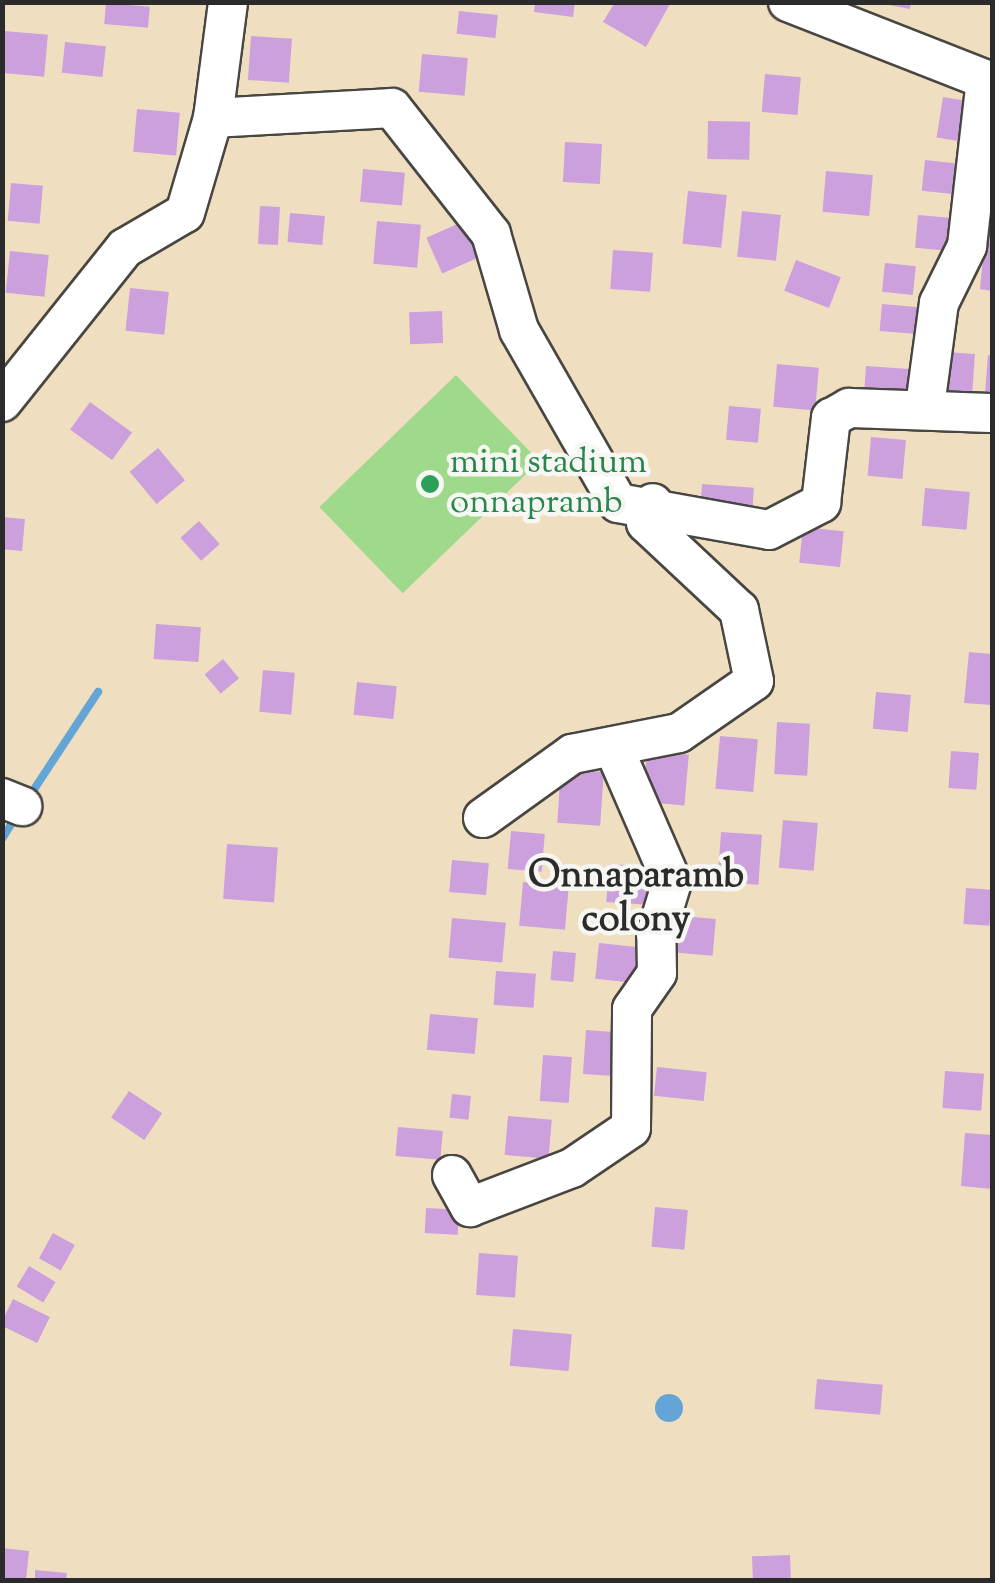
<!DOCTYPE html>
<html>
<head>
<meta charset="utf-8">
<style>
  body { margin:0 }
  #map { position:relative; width:995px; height:1583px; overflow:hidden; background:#efdfc0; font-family:"Sorts Mill Goudy",serif }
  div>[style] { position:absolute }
  .green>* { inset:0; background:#9fd98b; transform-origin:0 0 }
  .water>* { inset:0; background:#63a5d7 }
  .round { border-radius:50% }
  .stream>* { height:8px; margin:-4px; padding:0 4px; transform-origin:4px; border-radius:4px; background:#63a5d7 }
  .building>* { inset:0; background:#cca0dd; transform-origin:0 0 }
  .roads { filter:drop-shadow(2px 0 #484641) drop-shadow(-2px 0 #484641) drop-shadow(0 2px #484641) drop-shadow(0 -2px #484641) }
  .minor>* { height:38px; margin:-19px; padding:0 19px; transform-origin:19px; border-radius:19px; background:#fff }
  .dots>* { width:28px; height:28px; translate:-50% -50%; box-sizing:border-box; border:5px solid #f6f6f2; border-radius:50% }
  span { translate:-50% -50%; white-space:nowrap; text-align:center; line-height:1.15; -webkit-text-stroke:9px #f6f6f2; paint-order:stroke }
  .leisure-label { font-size:35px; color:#27864d }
  .left { translate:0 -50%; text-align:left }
  .neighbourhood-label { font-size:38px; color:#2b2b2b; font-weight:700 }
  .frame { position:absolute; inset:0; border:5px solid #2b2b2b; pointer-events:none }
</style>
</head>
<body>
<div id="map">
  <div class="green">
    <i style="left:456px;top:375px;width:120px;height:190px;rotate:46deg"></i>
  </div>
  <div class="water">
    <i class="round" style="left:655px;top:1394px;width:28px;height:28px"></i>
  </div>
  <div class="stream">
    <i style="left:29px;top:797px;width:126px;rotate:-56.7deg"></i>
    <i style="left:2px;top:839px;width:26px;rotate:-58deg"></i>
  </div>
  <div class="building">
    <i style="clip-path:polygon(535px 2px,575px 2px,573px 17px,534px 12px)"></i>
    <i style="clip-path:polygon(615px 2px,671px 2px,646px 47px,603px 22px)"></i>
    <i style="clip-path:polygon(874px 2px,911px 2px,910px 9px)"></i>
    <i style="left:106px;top:3px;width:44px;height:21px;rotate:5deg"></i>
    <i style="left:459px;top:11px;width:39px;height:23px;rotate:6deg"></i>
    <i style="left:4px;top:31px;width:44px;height:42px;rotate:5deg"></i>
    <i style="left:251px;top:36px;width:41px;height:44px;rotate:4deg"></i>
    <i style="left:65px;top:42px;width:41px;height:31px;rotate:6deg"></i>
    <i style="left:422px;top:54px;width:46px;height:38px;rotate:5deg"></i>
    <i style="left:765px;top:74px;width:36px;height:38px;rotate:5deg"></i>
    <i style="left:943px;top:97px;width:30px;height:41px;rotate:9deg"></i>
    <i style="left:137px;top:109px;width:43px;height:43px;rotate:5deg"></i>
    <i style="left:708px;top:121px;width:42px;height:38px;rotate:1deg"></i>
    <i style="left:565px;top:142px;width:37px;height:40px;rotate:3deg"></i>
    <i style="left:925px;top:160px;width:40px;height:31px;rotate:6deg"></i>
    <i style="left:363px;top:169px;width:42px;height:33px;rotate:5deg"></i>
    <i style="left:826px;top:171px;width:47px;height:41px;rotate:5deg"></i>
    <i style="left:11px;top:183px;width:32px;height:38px;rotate:5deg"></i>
    <i style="left:688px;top:191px;width:39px;height:53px;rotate:6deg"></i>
    <i style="left:260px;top:206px;width:20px;height:38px;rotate:3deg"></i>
    <i style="left:742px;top:211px;width:39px;height:46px;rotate:6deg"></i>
    <i style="left:290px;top:213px;width:35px;height:29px;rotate:5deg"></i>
    <i style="left:918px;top:215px;width:38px;height:33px;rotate:5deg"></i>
    <i style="left:377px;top:221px;width:44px;height:43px;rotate:5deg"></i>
    <i style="left:462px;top:222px;width:39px;height:39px;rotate:66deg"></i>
    <i style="clip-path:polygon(985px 235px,992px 235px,992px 291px,980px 289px)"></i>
    <i style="left:613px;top:250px;width:40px;height:39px;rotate:4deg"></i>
    <i style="left:10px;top:251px;width:39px;height:42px;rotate:6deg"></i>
    <i style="left:796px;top:260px;width:48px;height:33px;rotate:21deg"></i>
    <i style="left:885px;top:263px;width:31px;height:29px;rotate:6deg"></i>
    <i style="left:130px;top:288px;width:39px;height:43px;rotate:6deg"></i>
    <i style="left:882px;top:304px;width:37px;height:27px;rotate:5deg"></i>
    <i style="left:442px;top:311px;width:32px;height:33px;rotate:88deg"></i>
    <i style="left:946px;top:352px;width:29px;height:38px;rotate:4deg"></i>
    <i style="clip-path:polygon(988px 355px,992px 355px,992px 394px,985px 393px)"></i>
    <i style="left:777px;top:364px;width:42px;height:43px;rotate:5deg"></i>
    <i style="left:866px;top:366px;width:58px;height:21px;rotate:4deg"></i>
    <i style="left:90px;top:402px;width:52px;height:34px;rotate:36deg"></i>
    <i style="left:729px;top:406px;width:32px;height:34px;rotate:5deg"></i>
    <i style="left:871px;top:437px;width:35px;height:39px;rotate:5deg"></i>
    <i style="left:158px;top:448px;width:42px;height:37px;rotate:50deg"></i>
    <i style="left:702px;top:484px;width:52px;height:30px;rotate:4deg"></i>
    <i style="left:925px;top:488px;width:45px;height:38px;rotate:5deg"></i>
    <i style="left:2px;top:517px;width:23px;height:32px;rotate:5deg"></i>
    <i style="left:199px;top:521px;width:31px;height:25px;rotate:48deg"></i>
    <i style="left:803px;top:527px;width:41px;height:36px;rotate:6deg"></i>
    <i style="left:156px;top:624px;width:45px;height:35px;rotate:4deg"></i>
    <i style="clip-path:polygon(969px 652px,992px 654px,991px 705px,964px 703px)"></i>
    <i style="left:223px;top:659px;width:25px;height:24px;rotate:50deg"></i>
    <i style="left:263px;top:670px;width:32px;height:42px;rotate:5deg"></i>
    <i style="left:357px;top:682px;width:40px;height:33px;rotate:6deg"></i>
    <i style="left:876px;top:692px;width:35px;height:37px;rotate:5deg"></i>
    <i style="left:777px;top:722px;width:33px;height:52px;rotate:3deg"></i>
    <i style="left:720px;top:736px;width:38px;height:53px;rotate:5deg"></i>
    <i style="left:647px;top:751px;width:42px;height:51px;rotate:5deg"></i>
    <i style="left:951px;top:751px;width:28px;height:37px;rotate:4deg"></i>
    <i style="left:561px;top:769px;width:43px;height:54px;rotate:4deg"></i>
    <i style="left:783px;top:820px;width:35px;height:48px;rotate:5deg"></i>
    <i style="left:511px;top:831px;width:34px;height:38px;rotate:5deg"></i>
    <i style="left:721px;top:832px;width:41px;height:50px;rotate:4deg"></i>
    <i style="left:227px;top:844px;width:51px;height:55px;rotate:4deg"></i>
    <i style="left:452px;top:860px;width:37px;height:32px;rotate:5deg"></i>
    <i style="left:609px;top:864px;width:42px;height:38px;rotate:4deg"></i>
    <i style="left:523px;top:882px;width:46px;height:44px;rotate:5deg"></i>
    <i style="left:966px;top:888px;width:26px;height:36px;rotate:4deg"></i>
    <i style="left:670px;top:915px;width:46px;height:37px;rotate:5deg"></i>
    <i style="left:452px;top:918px;width:54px;height:40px;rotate:5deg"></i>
    <i style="left:599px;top:943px;width:47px;height:36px;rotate:6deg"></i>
    <i style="left:553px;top:951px;width:23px;height:29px;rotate:5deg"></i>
    <i style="left:496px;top:971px;width:40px;height:34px;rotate:4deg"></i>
    <i style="left:430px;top:1014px;width:48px;height:36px;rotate:5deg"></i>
    <i style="left:586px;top:1030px;width:27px;height:44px;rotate:4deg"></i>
    <i style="left:543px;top:1055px;width:29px;height:46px;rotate:4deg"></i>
    <i style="left:657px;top:1067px;width:50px;height:29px;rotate:6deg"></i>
    <i style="left:945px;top:1071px;width:39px;height:37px;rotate:4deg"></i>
    <i style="left:129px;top:1091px;width:40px;height:32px;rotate:34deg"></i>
    <i style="left:452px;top:1094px;width:19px;height:24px;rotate:6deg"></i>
    <i style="left:508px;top:1116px;width:44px;height:39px;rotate:5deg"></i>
    <i style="left:398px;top:1127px;width:45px;height:29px;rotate:5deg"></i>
    <i style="clip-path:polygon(965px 1133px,992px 1135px,992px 1189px,961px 1186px)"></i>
    <i style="left:655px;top:1207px;width:33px;height:40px;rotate:5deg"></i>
    <i style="left:426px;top:1208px;width:33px;height:25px;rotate:3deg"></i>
    <i style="left:53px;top:1233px;width:25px;height:29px;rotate:29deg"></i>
    <i style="left:479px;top:1253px;width:39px;height:42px;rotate:4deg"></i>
    <i style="left:29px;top:1266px;width:31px;height:24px;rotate:31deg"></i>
    <i style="left:13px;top:1299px;width:41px;height:29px;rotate:26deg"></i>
    <i style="left:513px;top:1329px;width:59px;height:37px;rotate:5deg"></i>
    <i style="left:817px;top:1379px;width:66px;height:30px;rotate:5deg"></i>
    <i style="clip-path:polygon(2px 1548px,29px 1551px,26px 1580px,2px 1580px)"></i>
    <i style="left:790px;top:1555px;width:25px;height:38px;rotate:88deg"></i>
    <i style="clip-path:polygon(35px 1570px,67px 1573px,66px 1580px,35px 1580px)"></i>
  </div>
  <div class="roads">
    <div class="minor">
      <i style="left:788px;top:2px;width:219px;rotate:21.4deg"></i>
      <i style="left:213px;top:118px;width:117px;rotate:-82.6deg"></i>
      <i style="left:2px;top:402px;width:197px;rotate:-51.4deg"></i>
      <i style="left:125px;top:248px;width:69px;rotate:-30.3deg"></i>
      <i style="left:185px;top:213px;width:99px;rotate:-73.6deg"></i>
      <i style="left:213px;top:118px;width:179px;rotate:-3.2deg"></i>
      <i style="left:392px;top:108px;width:160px;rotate:51.8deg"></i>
      <i style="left:491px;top:234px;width:100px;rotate:73.7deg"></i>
      <i style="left:519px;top:330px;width:199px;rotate:60.2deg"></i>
      <i style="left:618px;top:503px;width:153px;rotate:10.1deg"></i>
      <i style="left:769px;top:530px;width:59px;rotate:-27.4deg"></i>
      <i style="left:821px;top:503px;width:86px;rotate:-83.3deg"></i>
      <i style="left:831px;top:418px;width:21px;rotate:-29deg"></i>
      <i style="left:849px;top:408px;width:143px;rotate:2deg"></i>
      <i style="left:925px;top:406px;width:104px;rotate:-82.3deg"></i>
      <i style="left:939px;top:303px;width:64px;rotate:-63.8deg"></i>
      <i style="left:967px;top:246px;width:167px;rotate:-83.5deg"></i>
      <i style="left:2px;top:798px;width:22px;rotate:22deg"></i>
      <i style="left:483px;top:818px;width:110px;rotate:-35.7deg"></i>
      <i style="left:572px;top:754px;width:109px;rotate:-11.1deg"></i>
      <i style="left:679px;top:733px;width:91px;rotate:-34.7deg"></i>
      <i style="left:754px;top:681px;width:73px;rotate:-101.9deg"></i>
      <i style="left:739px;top:610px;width:127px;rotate:-136.9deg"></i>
      <i style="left:646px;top:523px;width:21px;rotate:-71deg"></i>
      <i style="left:452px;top:1175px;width:37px;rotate:61deg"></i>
      <i style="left:470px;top:1207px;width:109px;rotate:-20.9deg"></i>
      <i style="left:572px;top:1168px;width:71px;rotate:-34.1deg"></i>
      <i style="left:631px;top:1128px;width:119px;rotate:-89.5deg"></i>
      <i style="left:632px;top:1009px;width:44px;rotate:-55.2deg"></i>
      <i style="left:657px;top:973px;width:39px;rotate:-91deg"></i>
      <i style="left:656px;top:934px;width:54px;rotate:-72.9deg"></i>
      <i style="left:672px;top:882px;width:148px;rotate:-113.5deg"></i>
    </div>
  </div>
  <div class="dots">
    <i style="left:430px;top:484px;background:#2e9e5b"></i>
  </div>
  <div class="leisure-label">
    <span class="left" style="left:450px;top:484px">mini stadium<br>onnapramb</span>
  </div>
  <div class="neighbourhood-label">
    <span style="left:636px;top:900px">Onnaparamb<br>colony</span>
  </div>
  <div class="frame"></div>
</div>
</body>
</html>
